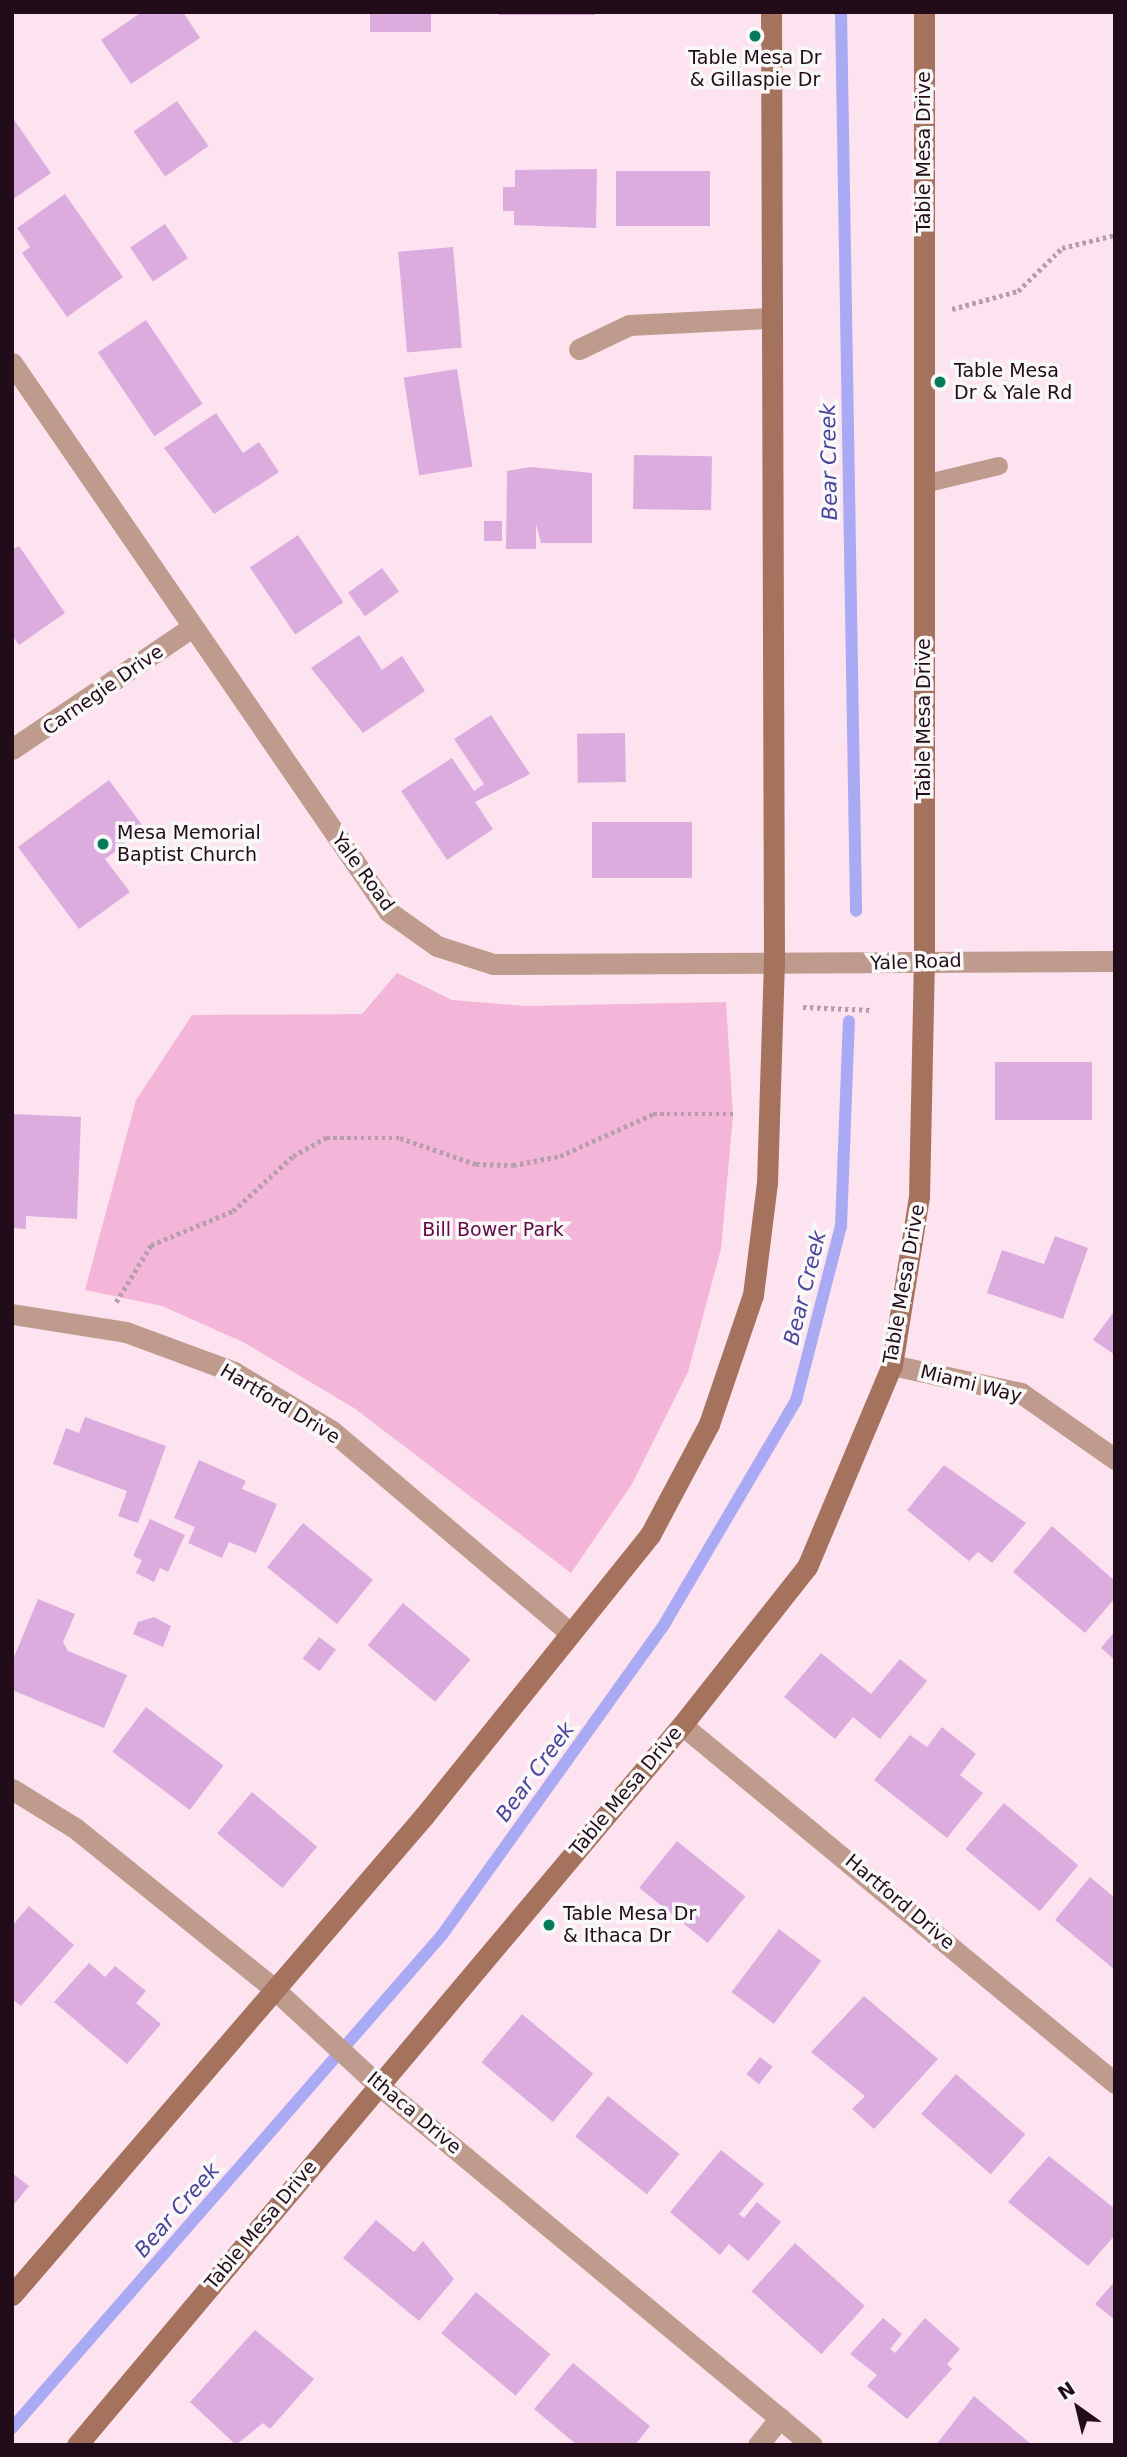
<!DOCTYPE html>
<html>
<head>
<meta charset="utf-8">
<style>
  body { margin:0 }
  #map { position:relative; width:1127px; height:2457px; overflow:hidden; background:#fde2f0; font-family:"DejaVu Sans",sans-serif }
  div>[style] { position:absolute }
  .green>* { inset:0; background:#f4b6d8 }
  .stream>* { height:12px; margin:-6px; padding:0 6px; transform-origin:6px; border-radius:6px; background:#aaa9f3 }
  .building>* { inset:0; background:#dcacdf; transform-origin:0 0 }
  .path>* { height:4.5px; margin-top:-2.25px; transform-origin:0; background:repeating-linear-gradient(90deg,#b79eac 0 3.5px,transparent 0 7px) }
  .lane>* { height:18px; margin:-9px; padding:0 9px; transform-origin:9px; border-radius:9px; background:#be9b8c }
  .street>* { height:21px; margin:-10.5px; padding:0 10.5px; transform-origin:10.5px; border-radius:10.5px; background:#be9b8c }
  .secondary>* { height:21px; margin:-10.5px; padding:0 10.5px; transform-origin:10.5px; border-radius:10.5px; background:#a5735d }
  .dots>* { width:19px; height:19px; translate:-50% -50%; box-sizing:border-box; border:4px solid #f8f8f8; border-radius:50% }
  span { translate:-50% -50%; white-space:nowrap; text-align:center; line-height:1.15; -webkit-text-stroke:7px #f8f8f8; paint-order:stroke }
  .poi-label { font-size:19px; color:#230c1a }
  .left { translate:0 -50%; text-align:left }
  .street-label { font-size:19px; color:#230c1a }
  .park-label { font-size:19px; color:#620848 }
  .water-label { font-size:21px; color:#4d4399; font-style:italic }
  .frame { position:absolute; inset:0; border:14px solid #230c1a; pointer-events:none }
  .north { position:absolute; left:1043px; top:2373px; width:70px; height:70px; -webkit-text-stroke:5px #f8f8f8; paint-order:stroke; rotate:326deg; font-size:19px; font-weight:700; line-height:28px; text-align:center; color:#230c1a }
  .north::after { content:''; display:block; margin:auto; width:24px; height:32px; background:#230c1a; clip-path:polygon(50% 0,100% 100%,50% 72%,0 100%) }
</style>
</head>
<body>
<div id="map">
  <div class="green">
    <i style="clip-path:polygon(397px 973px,452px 1000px,527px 1006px,726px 1002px,733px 1116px,721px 1249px,688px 1372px,632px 1484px,571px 1573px,354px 1408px,243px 1342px,162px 1306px,85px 1290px,136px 1100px,192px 1015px,362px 1014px)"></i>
  </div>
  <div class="stream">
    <i style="left:841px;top:12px;width:899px;rotate:89.04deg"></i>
    <i style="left:12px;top:2428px;width:654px;rotate:-48.9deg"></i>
    <i style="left:442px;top:1935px;width:384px;rotate:-54.4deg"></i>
    <i style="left:665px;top:1623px;width:258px;rotate:-59.5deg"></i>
    <i style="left:796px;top:1401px;width:181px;rotate:-75.6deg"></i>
    <i style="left:841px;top:1226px;width:205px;rotate:-87.8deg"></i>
  </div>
  <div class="building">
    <i style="clip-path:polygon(142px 12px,183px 12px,200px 38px,131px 84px,101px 40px)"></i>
    <i style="left:370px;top:12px;width:61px;height:20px"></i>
    <i style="left:499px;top:12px;width:96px;height:3px"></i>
    <i style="left:177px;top:101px;width:55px;height:53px;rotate:55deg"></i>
    <i style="clip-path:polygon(12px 117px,51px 173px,12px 200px)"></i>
    <i style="clip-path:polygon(597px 169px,596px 228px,514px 225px,514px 211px,503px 211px,503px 187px,515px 187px,515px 170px)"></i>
    <i style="left:616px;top:171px;width:94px;height:55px"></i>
    <i style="clip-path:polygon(65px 194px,123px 277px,67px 317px,22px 253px,30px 247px,17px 228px)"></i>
    <i style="left:165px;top:224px;width:41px;height:42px;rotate:56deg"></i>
    <i style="left:453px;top:247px;width:101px;height:55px;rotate:85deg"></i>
    <i style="left:146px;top:320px;width:101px;height:58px;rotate:56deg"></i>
    <i style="left:457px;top:369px;width:99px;height:54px;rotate:81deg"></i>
    <i style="clip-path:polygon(216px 413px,243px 453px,259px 442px,279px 472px,214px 514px,164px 448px)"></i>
    <i style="left:634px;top:455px;width:78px;height:54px;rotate:1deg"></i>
    <i style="clip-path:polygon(531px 467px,592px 473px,592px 543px,541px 543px,536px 524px,536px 549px,506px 549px,507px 471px)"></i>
    <i style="left:484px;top:521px;width:18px;height:20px"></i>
    <i style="left:298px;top:535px;width:81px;height:58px;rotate:56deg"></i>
    <i style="clip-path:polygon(19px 546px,65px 613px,19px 645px,12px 635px,12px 550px)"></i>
    <i style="left:382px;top:568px;width:29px;height:42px;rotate:54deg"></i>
    <i style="clip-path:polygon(359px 635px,382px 670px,402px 656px,425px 691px,363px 733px,311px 668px)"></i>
    <i style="clip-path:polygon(491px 715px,530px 774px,475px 802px,493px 829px,447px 860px,401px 791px,452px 758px,474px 791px,484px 784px,454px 739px)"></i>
    <i style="left:625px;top:733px;width:49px;height:48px;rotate:89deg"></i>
    <i style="clip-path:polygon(109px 780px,145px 829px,105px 859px,130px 892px,79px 929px,18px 847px)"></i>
    <i style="left:692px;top:822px;width:56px;height:100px;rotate:90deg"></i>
    <i style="left:995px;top:1062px;width:97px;height:58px"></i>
    <i style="clip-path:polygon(12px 1114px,81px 1117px,77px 1219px,26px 1216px,26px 1229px,12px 1228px)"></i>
    <i style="clip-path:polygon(1055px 1236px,1088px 1248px,1063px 1319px,987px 1293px,1002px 1250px,1044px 1264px)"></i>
    <i style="clip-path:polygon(1115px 1310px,1115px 1355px,1093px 1340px)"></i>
    <i style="clip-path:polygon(85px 1417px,166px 1446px,138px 1523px,118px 1516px,127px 1491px,53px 1464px,66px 1428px,79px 1433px)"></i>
    <i style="clip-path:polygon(199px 1460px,246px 1481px,242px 1489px,277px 1504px,256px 1553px,229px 1542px,222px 1558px,188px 1543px,195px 1527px,174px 1518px)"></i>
    <i style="clip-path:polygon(944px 1465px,1026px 1523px,992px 1563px,978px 1552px,969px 1561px,907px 1510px)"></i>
    <i style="clip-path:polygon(150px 1519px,185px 1535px,168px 1572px,160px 1568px,154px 1582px,136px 1573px,142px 1560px,133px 1556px)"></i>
    <i style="left:303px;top:1523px;width:90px;height:57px;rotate:39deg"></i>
    <i style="clip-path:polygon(1052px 1526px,1115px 1581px,1115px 1598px,1085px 1633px,1013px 1572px)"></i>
    <i style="clip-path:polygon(38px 1599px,75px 1614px,63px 1642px,68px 1651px,127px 1675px,104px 1728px,12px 1690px,12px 1662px)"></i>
    <i style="left:403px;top:1603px;width:88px;height:55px;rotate:40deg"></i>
    <i style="clip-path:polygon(154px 1617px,171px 1626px,163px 1647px,133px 1634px,138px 1622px)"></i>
    <i style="clip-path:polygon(1115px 1631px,1115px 1660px,1101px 1648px)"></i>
    <i style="left:319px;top:1637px;width:21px;height:27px;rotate:37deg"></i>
    <i style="clip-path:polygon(821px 1653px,871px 1694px,900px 1659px,927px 1681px,880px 1739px,853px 1717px,835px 1739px,784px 1697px)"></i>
    <i style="left:146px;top:1707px;width:97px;height:56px;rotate:37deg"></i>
    <i style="clip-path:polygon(942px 1727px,976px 1754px,960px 1775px,983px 1793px,947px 1838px,874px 1780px,910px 1735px,927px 1747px)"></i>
    <i style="left:252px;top:1792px;width:85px;height:54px;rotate:40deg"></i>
    <i style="left:1004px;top:1803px;width:97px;height:60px;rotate:40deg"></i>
    <i style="left:677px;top:1841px;width:88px;height:60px;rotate:39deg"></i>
    <i style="clip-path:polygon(1090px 1877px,1115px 1898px,1115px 1970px,1055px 1920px)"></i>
    <i style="clip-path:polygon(29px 1906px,74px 1945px,21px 2006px,12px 1999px,12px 1926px)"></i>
    <i style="left:779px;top:1929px;width:53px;height:79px;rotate:37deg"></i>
    <i style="clip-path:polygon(89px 1963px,105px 1977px,115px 1966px,146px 1991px,136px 2003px,161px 2024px,127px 2064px,54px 2002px)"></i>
    <i style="clip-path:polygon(864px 1996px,938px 2059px,874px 2129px,852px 2109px,865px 2096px,811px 2052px)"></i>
    <i style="left:522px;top:2014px;width:93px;height:63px;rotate:40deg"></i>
    <i style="left:760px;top:2057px;width:16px;height:22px;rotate:38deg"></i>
    <i style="left:956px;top:2074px;width:92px;height:53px;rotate:41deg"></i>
    <i style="left:608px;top:2096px;width:92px;height:52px;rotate:39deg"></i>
    <i style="clip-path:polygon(721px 2150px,764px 2184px,739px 2214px,744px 2218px,757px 2202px,781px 2222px,748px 2261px,729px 2244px,720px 2255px,670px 2212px)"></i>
    <i style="clip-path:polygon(1049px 2156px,1115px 2209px,1115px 2235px,1088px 2266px,1008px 2202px)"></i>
    <i style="clip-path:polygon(12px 2173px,29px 2186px,12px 2207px)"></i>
    <i style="clip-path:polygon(376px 2220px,414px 2252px,423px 2241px,454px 2279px,419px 2321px,343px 2258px)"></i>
    <i style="left:795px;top:2243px;width:94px;height:65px;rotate:42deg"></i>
    <i style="clip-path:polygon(1115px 2281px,1115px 2320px,1095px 2304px)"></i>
    <i style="left:476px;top:2292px;width:97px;height:54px;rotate:40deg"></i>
    <i style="clip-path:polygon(883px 2318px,902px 2334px,890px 2349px,895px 2353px,925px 2318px,960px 2349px,947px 2364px,952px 2369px,907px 2419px,867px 2386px,877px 2375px,850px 2354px)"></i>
    <i style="clip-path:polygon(255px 2330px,314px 2379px,270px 2429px,263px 2423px,236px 2445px,190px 2402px)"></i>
    <i style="clip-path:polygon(573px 2363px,650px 2426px,635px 2445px,577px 2445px,534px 2409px)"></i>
    <i style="clip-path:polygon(974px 2396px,1032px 2445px,936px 2445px)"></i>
  </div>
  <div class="path">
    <i style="left:952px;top:309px;width:68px;rotate:-15.3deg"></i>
    <i style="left:1018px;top:291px;width:62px;rotate:-44.3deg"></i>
    <i style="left:1062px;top:248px;width:55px;rotate:-13.8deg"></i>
    <i style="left:803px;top:1007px;width:68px;rotate:2.5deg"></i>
    <i style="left:116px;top:1302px;width:67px;rotate:-58.4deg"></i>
    <i style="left:151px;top:1245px;width:89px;rotate:-22.5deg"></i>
    <i style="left:233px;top:1211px;width:81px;rotate:-42.5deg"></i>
    <i style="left:293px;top:1156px;width:38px;rotate:-29deg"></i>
    <i style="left:326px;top:1138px;width:74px"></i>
    <i style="left:400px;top:1138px;width:80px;rotate:18.9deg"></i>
    <i style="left:476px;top:1164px;width:37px;rotate:2deg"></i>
    <i style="left:513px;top:1165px;width:48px;rotate:-10.8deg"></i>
    <i style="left:560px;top:1156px;width:102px;rotate:-24.3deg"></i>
    <i style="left:653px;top:1114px;width:80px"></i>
  </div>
  <div class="lane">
    <i style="left:924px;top:484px;width:77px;rotate:-13.5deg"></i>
  </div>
  <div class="street">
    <i style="left:579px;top:349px;width:55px;rotate:-25.6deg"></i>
    <i style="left:629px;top:325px;width:140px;rotate:-2.9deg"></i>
    <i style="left:12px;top:363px;width:666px;rotate:55.52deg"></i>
    <i style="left:389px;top:912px;width:59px;rotate:35.3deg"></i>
    <i style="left:437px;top:946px;width:59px;rotate:17.8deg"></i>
    <i style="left:493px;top:964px;width:622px;rotate:-0.28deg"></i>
    <i style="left:12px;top:749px;width:217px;rotate:-34.1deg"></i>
    <i style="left:12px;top:1314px;width:115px;rotate:9deg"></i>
    <i style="left:126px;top:1332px;width:115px;rotate:20.3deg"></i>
    <i style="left:234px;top:1372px;width:114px;rotate:31deg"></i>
    <i style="left:332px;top:1431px;width:312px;rotate:40.3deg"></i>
    <i style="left:892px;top:1365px;width:132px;rotate:12.2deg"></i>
    <i style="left:1021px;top:1393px;width:115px;rotate:35.1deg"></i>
    <i style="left:682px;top:1725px;width:562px;rotate:39.58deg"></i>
    <i style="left:12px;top:1789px;width:74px;rotate:31.8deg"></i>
    <i style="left:75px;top:1828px;width:255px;rotate:38.9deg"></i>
    <i style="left:273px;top:1988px;width:142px;rotate:42.7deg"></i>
    <i style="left:377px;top:2084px;width:565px;rotate:39.69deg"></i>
    <i style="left:758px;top:2445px;width:35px;rotate:-51deg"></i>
  </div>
  <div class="secondary">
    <i style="left:12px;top:2295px;width:632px;rotate:-49.3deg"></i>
    <i style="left:424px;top:1816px;width:361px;rotate:-51.2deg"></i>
    <i style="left:650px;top:1535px;width:126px;rotate:-62deg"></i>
    <i style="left:709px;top:1424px;width:136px;rotate:-71.2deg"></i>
    <i style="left:753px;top:1295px;width:113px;rotate:-82.9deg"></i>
    <i style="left:767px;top:1183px;width:221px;rotate:-88.2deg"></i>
    <i style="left:774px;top:962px;width:950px;rotate:-90.18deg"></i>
    <i style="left:77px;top:2445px;width:940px;rotate:-49.96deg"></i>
    <i style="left:682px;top:1725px;width:201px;rotate:-51.7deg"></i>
    <i style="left:807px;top:1567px;width:219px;rotate:-67.2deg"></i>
    <i style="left:892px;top:1365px;width:170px;rotate:-80.9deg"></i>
    <i style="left:919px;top:1197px;width:235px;rotate:-88.8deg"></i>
    <i style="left:924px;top:962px;width:950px;rotate:-90deg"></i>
  </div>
  <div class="dots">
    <i style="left:755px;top:36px;background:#067b57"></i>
    <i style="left:940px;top:382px;background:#067b57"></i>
    <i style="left:103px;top:844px;background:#067b57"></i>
    <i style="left:549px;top:1925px;background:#067b57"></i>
  </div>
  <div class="poi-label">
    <span style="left:755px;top:69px">Table Mesa Dr<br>&amp; Gillaspie Dr</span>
    <span class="left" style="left:954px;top:382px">Table Mesa<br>Dr &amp; Yale Rd</span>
    <span class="left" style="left:117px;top:844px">Mesa Memorial<br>Baptist Church</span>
    <span class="left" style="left:563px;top:1925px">Table Mesa Dr<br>&amp; Ithaca Dr</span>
  </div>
  <div class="street-label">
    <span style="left:924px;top:152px;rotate:-90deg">Table Mesa Drive</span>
    <span style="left:103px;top:690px;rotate:-35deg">Carnegie Drive</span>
    <span style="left:924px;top:719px;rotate:-90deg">Table Mesa Drive</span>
    <span style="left:363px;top:872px;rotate:54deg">Yale Road</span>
    <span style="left:916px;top:962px;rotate:-2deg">Yale Road</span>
    <span style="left:904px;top:1284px;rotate:-80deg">Table Mesa Drive</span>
    <span style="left:971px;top:1384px;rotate:14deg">Miami Way</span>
    <span style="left:280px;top:1404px;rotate:31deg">Hartford Drive</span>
    <span style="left:626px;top:1791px;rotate:-50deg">Table Mesa Drive</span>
    <span style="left:900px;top:1902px;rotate:40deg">Hartford Drive</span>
    <span style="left:414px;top:2113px;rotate:40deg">Ithaca Drive</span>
    <span style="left:261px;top:2225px;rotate:-50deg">Table Mesa Drive</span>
  </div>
  <div class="park-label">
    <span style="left:493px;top:1230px">Bill Bower Park</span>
  </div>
  <div class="water-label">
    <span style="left:829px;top:462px;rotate:-91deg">Bear Creek</span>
    <span style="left:805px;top:1288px;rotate:-76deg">Bear Creek</span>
    <span style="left:535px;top:1772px;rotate:-54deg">Bear Creek</span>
    <span style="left:177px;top:2210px;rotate:-49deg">Bear Creek</span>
  </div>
  <div class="frame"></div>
  <div class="north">N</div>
</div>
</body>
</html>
